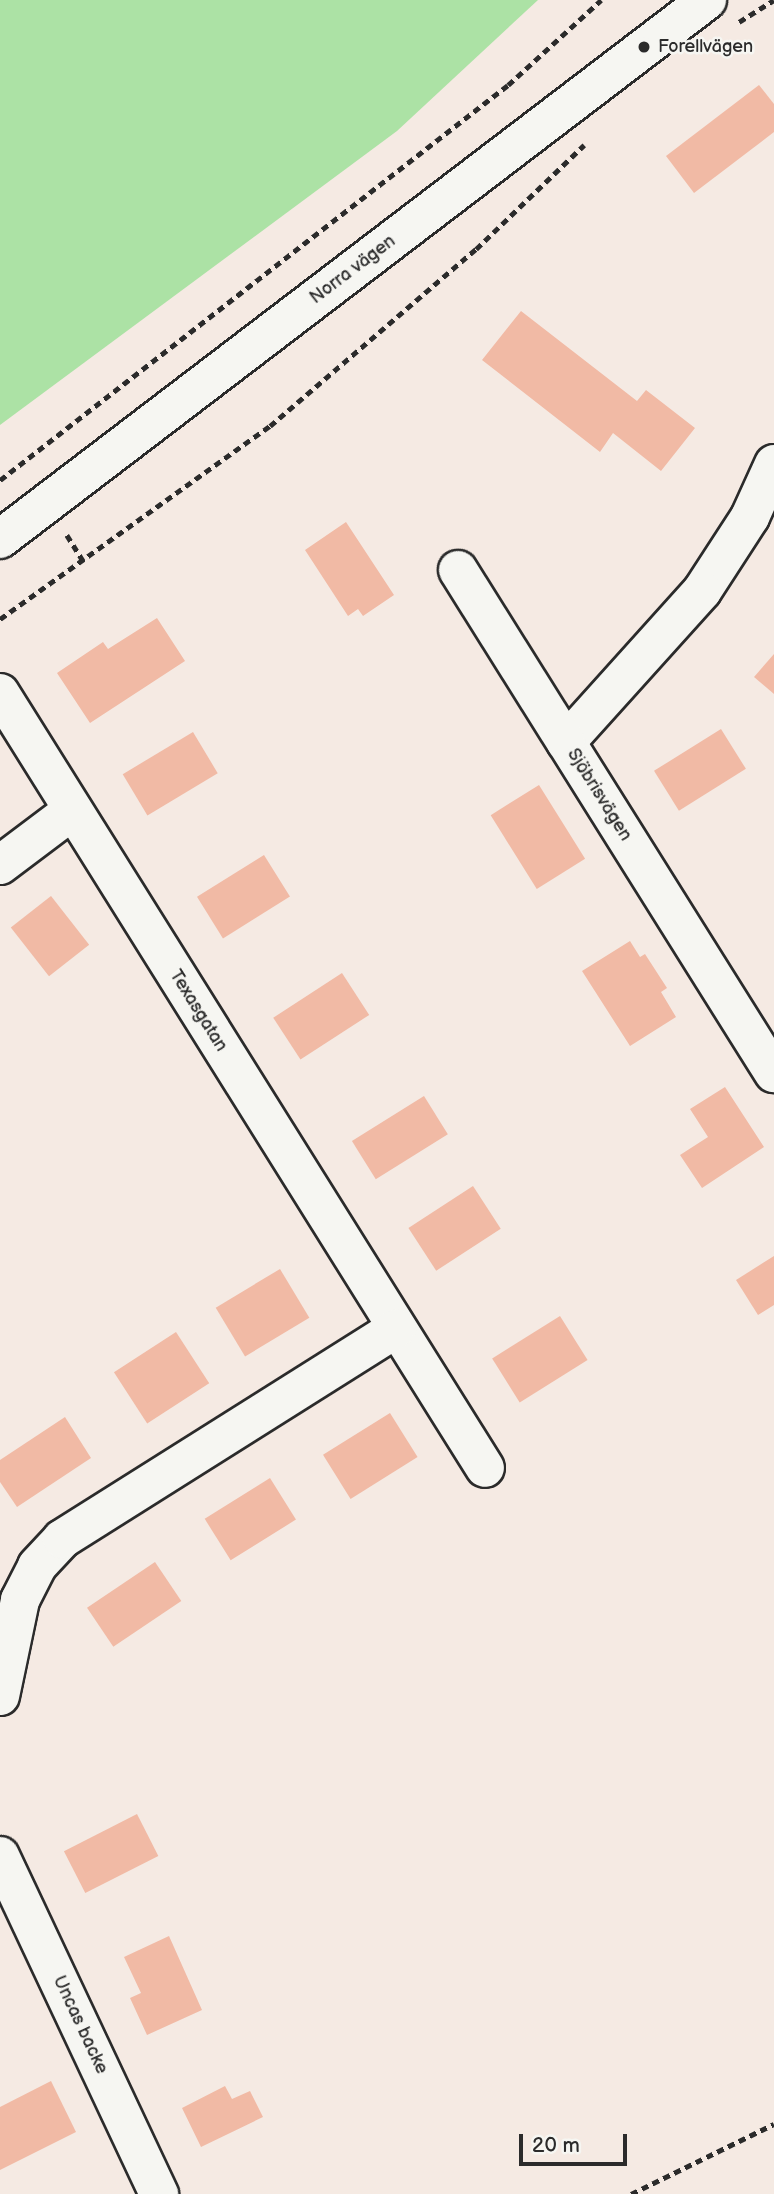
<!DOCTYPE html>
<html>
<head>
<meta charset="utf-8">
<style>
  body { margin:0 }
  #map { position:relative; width:774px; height:2194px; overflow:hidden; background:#f5eae3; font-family:"Balsamiq Sans",sans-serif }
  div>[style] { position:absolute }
  .green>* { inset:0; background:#ace2a5 }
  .building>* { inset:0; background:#f1baa5; transform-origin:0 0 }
  .path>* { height:4.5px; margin-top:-2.25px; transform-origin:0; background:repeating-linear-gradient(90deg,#2b2b2b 0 7px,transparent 0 12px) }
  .roads { filter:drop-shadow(2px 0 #2b2b2b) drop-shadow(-2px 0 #2b2b2b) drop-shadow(0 2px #2b2b2b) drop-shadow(0 -2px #2b2b2b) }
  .minor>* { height:38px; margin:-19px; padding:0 19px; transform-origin:19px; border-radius:19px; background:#f6f6f2 }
  .dots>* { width:19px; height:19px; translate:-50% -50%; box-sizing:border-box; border:4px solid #f6f6f2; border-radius:50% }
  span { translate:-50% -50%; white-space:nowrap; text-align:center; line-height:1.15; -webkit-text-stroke:5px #f6f6f2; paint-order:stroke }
  .poi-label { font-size:18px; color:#2b2b2b }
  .left { translate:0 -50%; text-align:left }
  .street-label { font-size:18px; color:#2b2b2b }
  .scale { position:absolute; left:519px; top:2134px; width:108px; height:32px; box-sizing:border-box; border:4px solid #2b2b2b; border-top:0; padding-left:9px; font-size:21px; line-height:24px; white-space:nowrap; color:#2b2b2b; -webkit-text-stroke:5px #f6f6f2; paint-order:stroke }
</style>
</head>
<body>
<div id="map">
  <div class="green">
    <i style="clip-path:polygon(0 0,538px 0,397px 131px,0 425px)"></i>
  </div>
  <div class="building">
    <i style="clip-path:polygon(759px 85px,774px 104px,774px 132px,694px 193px,666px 156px)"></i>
    <i style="clip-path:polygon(521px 311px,637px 401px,646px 390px,695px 428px,661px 471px,613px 433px,600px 452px,482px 360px)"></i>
    <i style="clip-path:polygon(346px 522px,394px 595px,363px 616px,358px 609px,348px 616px,305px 550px)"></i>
    <i style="clip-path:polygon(157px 618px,185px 661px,90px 723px,57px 673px,103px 642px,108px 649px)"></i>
    <i style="clip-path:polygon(774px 654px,774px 694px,754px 677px)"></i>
    <i style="left:721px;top:729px;width:47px;height:79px;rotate:58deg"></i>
    <i style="left:193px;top:732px;width:48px;height:82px;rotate:59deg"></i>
    <i style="left:539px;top:785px;width:87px;height:57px;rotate:58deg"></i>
    <i style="left:264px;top:855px;width:49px;height:79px;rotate:58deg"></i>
    <i style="left:51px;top:896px;width:62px;height:51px;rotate:52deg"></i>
    <i style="clip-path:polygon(630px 941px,640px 957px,645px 954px,667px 988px,661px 992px,676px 1017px,630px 1046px,582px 971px)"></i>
    <i style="left:342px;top:973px;width:50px;height:82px;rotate:57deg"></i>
    <i style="clip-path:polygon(725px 1087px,764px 1147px,702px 1188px,680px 1155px,708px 1137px,690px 1109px)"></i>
    <i style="left:424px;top:1096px;width:45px;height:85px;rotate:58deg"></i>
    <i style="left:473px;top:1186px;width:51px;height:77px;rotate:57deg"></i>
    <i style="clip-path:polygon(774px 1256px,774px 1305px,758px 1315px,736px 1280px)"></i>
    <i style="left:280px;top:1269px;width:57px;height:75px;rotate:59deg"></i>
    <i style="left:560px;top:1316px;width:52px;height:80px;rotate:58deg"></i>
    <i style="left:176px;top:1332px;width:61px;height:74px;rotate:57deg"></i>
    <i style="left:390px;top:1413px;width:52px;height:79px;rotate:58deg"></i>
    <i style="clip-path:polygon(65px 1417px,91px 1458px,17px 1507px,0 1482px,0 1460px)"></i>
    <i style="left:270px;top:1478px;width:49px;height:77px;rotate:58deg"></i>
    <i style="left:155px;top:1562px;width:47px;height:82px;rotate:56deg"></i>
    <i style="left:137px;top:1814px;width:47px;height:82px;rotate:63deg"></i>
    <i style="clip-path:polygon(169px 1936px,202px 2010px,147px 2035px,130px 1998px,141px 1993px,124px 1957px)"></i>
    <i style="clip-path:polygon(51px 2081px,76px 2132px,0 2170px,0 2107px)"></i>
    <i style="clip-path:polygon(225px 2086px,232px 2099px,250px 2091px,263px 2117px,201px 2147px,182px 2108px)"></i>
  </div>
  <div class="path">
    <i style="left:739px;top:22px;width:41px;rotate:-32.2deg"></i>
    <i style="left:0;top:480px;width:643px;rotate:-37.87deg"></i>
    <i style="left:508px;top:85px;width:126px;rotate:-42.4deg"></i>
    <i style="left:67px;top:535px;width:31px;rotate:58deg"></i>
    <i style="left:0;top:619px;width:332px;rotate:-35.6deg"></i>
    <i style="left:270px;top:426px;width:272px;rotate:-40.7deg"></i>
    <i style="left:476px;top:249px;width:150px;rotate:-43.9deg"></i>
    <i style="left:631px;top:2194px;width:159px;rotate:-26.1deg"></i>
  </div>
  <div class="roads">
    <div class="minor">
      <i style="left:774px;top:464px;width:58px;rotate:114.4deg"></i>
      <i style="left:750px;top:517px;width:88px;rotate:123deg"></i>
      <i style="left:702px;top:591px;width:203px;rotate:132deg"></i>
      <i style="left:566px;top:742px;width:391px;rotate:57.9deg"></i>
      <i style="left:0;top:539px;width:889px;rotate:-37.32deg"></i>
      <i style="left:458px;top:570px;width:203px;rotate:57.9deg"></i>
      <i style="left:0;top:693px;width:914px;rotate:57.96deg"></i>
      <i style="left:0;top:865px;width:91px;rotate:-37deg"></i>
      <i style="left:0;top:1696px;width:98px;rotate:-78.2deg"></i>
      <i style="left:20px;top:1600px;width:38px;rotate:-63deg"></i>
      <i style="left:37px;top:1566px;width:37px;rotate:-47deg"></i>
      <i style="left:62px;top:1539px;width:395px;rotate:-32.2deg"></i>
      <i style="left:0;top:1856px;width:374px;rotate:64.8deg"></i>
    </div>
  </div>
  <div class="dots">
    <i style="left:644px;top:47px;background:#2b2b2b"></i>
  </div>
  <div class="poi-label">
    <span class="left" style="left:658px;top:47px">Forellvägen</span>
  </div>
  <div class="street-label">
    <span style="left:353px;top:270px;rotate:-37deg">Norra vägen</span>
    <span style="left:599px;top:795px;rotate:58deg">Sjöbrisvägen</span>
    <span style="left:198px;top:1011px;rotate:58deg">Texasgatan</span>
    <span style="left:80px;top:2025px;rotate:65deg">Uncas backe</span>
  </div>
  <div class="scale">20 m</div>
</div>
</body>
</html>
